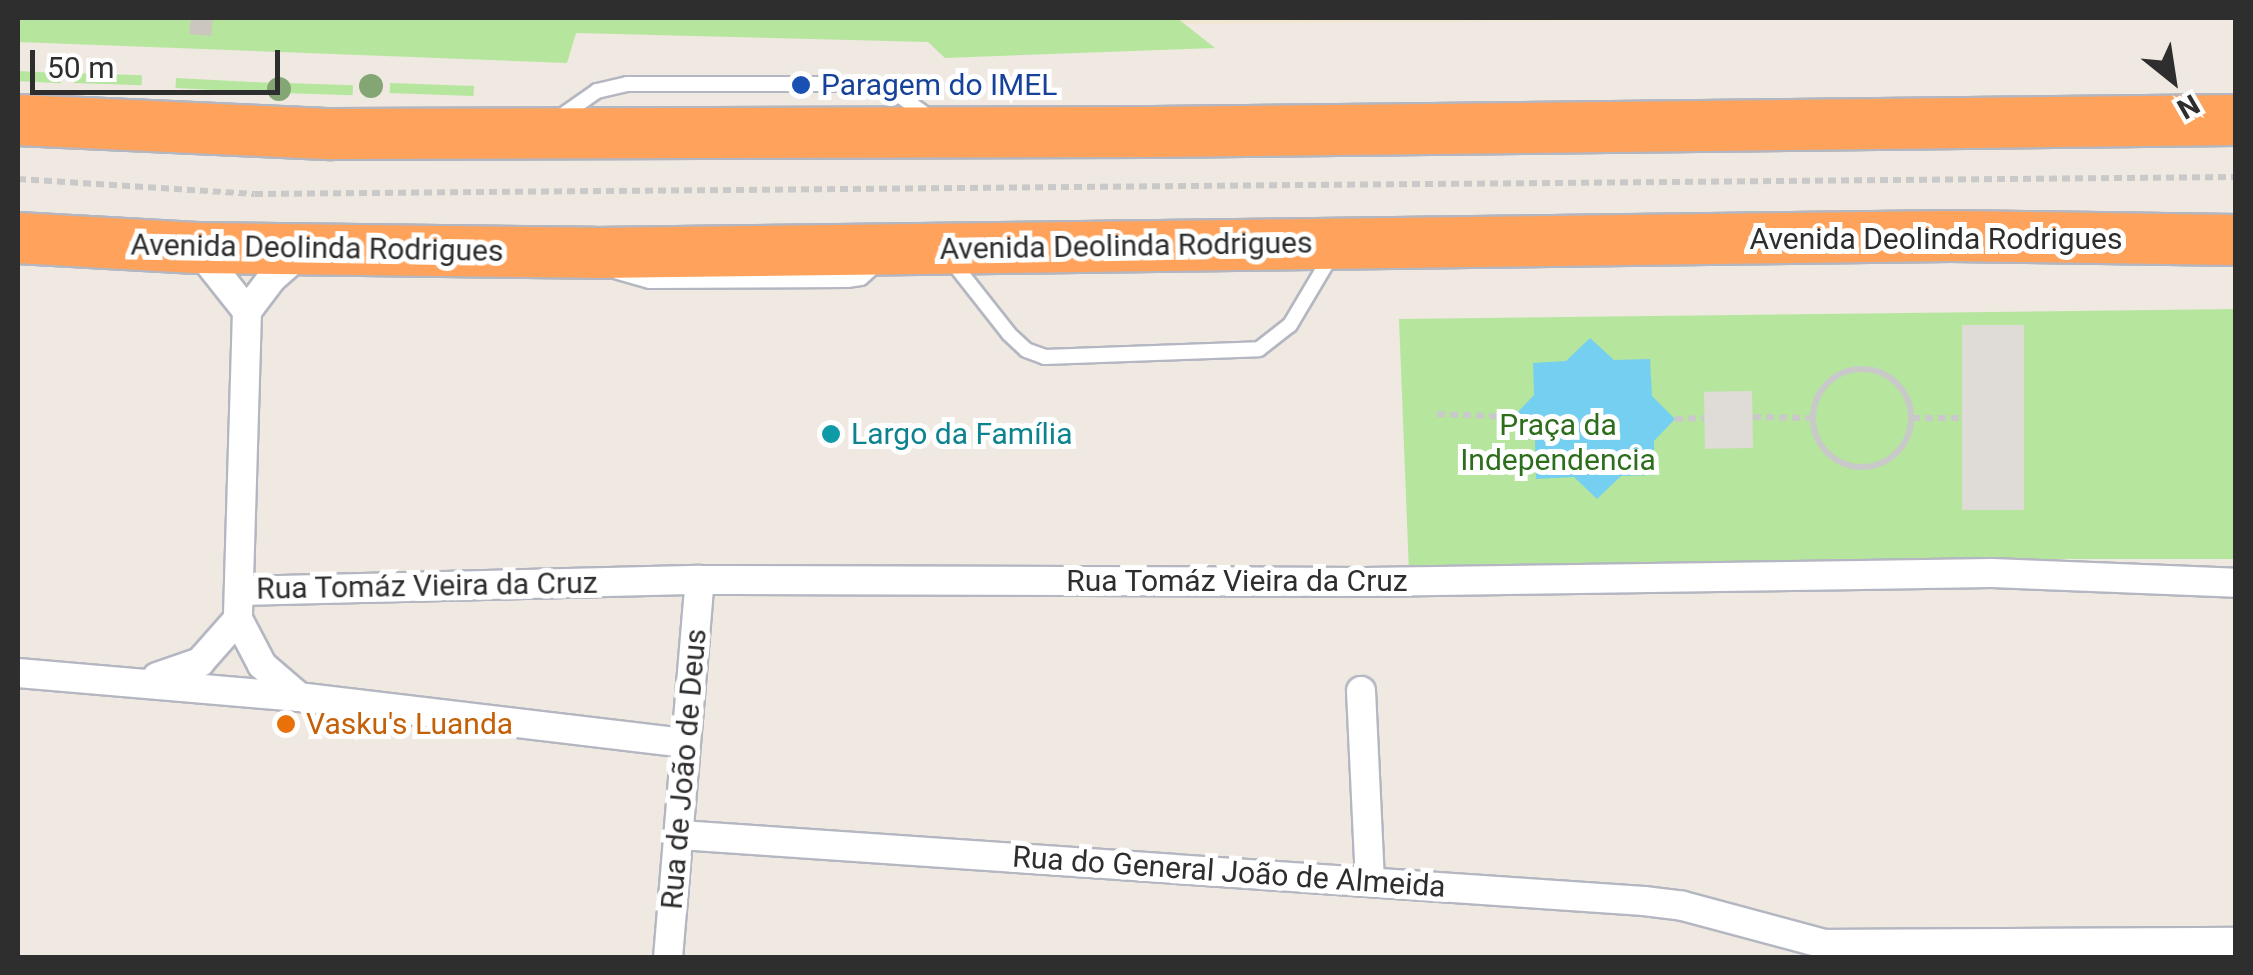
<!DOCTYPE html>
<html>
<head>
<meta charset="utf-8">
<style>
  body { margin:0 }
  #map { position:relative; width:2253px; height:975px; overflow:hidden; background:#efe9e1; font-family:Roboto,sans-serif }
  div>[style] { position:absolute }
  .education>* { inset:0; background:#f0e6d1 }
  .green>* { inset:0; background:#b6e59e; transform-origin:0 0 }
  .plaza>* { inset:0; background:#dfdcd8; transform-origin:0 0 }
  .water>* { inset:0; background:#75cff0 }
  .building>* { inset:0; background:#cbc7bf }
  .path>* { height:6px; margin-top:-3px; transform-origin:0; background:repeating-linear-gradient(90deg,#c9c9c9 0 8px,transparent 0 13px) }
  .path>.ring { margin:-3px; padding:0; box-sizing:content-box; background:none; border:6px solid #c9c9c9; border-radius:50% }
  .roads { filter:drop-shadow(2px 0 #b4b7c1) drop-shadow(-2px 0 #b4b7c1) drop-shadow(0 2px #b4b7c1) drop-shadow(0 -2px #b4b7c1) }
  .lane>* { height:14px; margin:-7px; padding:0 7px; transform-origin:7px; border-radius:7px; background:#fff }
  .street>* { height:28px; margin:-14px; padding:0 14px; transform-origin:14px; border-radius:14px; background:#fff }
  .highway>* { height:50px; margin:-25px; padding:0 25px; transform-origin:25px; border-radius:25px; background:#ffa35c }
  .trees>* { width:24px; height:24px; margin:-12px; border-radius:50%; background:#84a574 }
  .dots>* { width:28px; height:28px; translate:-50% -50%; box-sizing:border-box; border:5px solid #fff; border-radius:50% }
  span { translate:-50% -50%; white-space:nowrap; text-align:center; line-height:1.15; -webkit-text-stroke:10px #fff; paint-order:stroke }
  .transit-label { font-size:30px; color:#164399 }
  .left { translate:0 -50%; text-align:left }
  .street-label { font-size:30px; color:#2e2e2e }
  .park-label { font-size:30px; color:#2c6e1b }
  .culture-label { font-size:30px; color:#0d838f }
  .food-label { font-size:30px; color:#c56008 }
  .frame { position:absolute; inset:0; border:20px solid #2e2e2e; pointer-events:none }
  .north { position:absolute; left:2123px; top:30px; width:100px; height:100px; -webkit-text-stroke:8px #fff; paint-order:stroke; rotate:150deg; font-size:28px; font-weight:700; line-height:40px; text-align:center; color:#2e2e2e }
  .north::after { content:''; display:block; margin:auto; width:35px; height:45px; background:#2e2e2e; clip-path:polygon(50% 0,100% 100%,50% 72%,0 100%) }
  .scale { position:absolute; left:30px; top:50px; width:250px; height:45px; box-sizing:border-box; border:5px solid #2e2e2e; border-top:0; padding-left:12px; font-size:30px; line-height:35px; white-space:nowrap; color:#2e2e2e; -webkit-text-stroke:8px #fff; paint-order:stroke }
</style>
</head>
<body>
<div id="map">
  <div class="education">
    <i style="clip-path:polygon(392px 18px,1876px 18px,393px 31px)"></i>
  </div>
  <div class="green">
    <i style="clip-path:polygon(18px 18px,1177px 18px,1215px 48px,945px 58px,928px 42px,576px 33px,567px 63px,18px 42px)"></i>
    <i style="left:18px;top:71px;width:43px;height:10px;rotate:3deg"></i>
    <i style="left:74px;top:73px;width:68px;height:10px;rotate:2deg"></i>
    <i style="left:176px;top:78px;width:97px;height:10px;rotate:3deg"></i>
    <i style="left:285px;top:83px;width:68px;height:10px;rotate:2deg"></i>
    <i style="left:390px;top:83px;width:84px;height:10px;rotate:2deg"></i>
    <i style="clip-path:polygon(2235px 309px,2235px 559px,1868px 559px,1409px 573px,1399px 319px)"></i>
  </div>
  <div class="plaza">
    <i style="left:1962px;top:325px;width:62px;height:185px"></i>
    <i style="left:1752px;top:391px;width:57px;height:48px;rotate:89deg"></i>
  </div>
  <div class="water">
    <i style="clip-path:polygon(1590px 338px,1614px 360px,1650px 359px,1652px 396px,1675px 419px,1654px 441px,1654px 475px,1621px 476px,1597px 499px,1574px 477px,1536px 479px,1535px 439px,1513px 417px,1534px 395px,1533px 363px,1566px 361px)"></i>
  </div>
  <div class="building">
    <i style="clip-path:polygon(191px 18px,213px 18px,211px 36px,189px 34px)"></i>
  </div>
  <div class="path">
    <i style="left:18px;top:179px;width:237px;rotate:3.6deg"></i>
    <i style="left:255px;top:194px;width:1981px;rotate:-0.49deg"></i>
    <i class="ring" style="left:1813px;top:369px;width:92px;height:92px"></i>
    <i style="left:1437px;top:414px;width:76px;rotate:2.3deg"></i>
    <i style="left:1753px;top:417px;width:59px;rotate:1deg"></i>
    <i style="left:1912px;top:418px;width:52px"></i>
    <i style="left:1675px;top:419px;width:29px;rotate:-2deg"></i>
  </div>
  <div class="roads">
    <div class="lane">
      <i style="left:560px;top:117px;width:45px;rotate:-35.1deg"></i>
      <i style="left:597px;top:91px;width:31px;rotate:-13deg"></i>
      <i style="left:627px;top:84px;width:245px"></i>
      <i style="left:872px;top:84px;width:26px;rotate:21deg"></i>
      <i style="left:896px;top:93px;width:41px;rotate:36deg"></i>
      <i style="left:954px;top:264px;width:89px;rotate:51.8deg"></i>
      <i style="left:1009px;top:334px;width:23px;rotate:43deg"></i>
      <i style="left:1026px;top:350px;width:20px;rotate:20deg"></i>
      <i style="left:1045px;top:357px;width:214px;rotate:-2.1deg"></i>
      <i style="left:1259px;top:349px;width:39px;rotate:-38deg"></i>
      <i style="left:1290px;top:325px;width:80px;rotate:-59.3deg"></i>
      <i style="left:618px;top:272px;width:33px;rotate:16deg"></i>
      <i style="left:650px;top:281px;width:197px;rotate:-0.3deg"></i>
      <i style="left:847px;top:280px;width:14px;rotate:-8deg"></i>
      <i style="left:861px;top:278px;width:24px;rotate:-42deg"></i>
    </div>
    <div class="street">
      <i style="left:197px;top:248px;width:80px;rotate:51.6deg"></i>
      <i style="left:247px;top:311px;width:308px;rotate:91.7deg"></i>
      <i style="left:238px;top:619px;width:52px;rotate:62.4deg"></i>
      <i style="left:262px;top:665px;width:48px;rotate:40.7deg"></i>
      <i style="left:247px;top:311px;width:41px;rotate:-52.9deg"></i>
      <i style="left:272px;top:278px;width:43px;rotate:-41.2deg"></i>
      <i style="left:239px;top:591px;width:461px;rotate:-1.4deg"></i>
      <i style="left:700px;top:580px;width:665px;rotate:0.17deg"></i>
      <i style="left:1365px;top:582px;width:627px;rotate:-0.82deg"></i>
      <i style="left:1992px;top:573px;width:244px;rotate:2.3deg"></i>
      <i style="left:18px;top:673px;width:282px;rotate:4.9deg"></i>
      <i style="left:299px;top:697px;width:388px;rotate:6.8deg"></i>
      <i style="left:157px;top:677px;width:46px;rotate:-19.2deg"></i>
      <i style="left:200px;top:662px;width:57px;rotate:-48.5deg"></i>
      <i style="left:1361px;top:691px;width:190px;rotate:87.3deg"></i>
      <i style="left:680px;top:835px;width:966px;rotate:3.92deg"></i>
      <i style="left:1644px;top:901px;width:39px;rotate:7deg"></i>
      <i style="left:1683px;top:906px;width:147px;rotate:15deg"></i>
      <i style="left:1825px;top:944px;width:411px;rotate:-0.3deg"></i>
      <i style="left:668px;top:958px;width:379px;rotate:-85.2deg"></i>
    </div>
    <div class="highway">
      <i style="left:18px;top:120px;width:314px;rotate:2.6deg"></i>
      <i style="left:332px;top:134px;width:820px;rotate:-0.14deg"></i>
      <i style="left:1152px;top:132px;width:1084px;rotate:-0.63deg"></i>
      <i style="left:18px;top:238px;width:179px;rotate:3.2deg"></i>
      <i style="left:197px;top:248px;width:397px;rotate:0.7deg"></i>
      <i style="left:594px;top:253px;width:1357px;rotate:-0.72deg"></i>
      <i style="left:1951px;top:236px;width:285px;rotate:0.8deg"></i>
    </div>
  </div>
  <div class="trees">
    <i style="left:371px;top:86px"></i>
    <i style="left:279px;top:89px"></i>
  </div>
  <div class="dots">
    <i style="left:801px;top:85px;background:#1a4fb4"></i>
    <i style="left:831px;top:434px;background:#0f9aa8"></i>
    <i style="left:286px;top:724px;background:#e8710a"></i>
  </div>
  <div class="transit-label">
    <span class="left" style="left:821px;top:85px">Paragem do IMEL</span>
  </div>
  <div class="street-label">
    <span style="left:1936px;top:239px">Avenida Deolinda Rodrigues</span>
    <span style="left:1126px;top:246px;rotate:-1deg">Avenida Deolinda Rodrigues</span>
    <span style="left:317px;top:248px;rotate:1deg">Avenida Deolinda Rodrigues</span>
    <span style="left:1237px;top:581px">Rua Tomáz Vieira da Cruz</span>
    <span style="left:427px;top:586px;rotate:-1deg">Rua Tomáz Vieira da Cruz</span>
    <span style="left:684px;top:769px;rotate:-85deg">Rua de João de Deus</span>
    <span style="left:1229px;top:872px;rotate:4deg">Rua do General João de Almeida</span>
  </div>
  <div class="park-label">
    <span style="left:1558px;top:442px">Praça da<br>Independencia</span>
  </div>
  <div class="culture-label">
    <span class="left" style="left:851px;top:434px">Largo da Família</span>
  </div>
  <div class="food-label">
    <span class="left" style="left:306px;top:724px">Vasku's Luanda</span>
  </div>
  <div class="frame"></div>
  <div class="north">N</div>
  <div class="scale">50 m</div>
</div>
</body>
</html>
